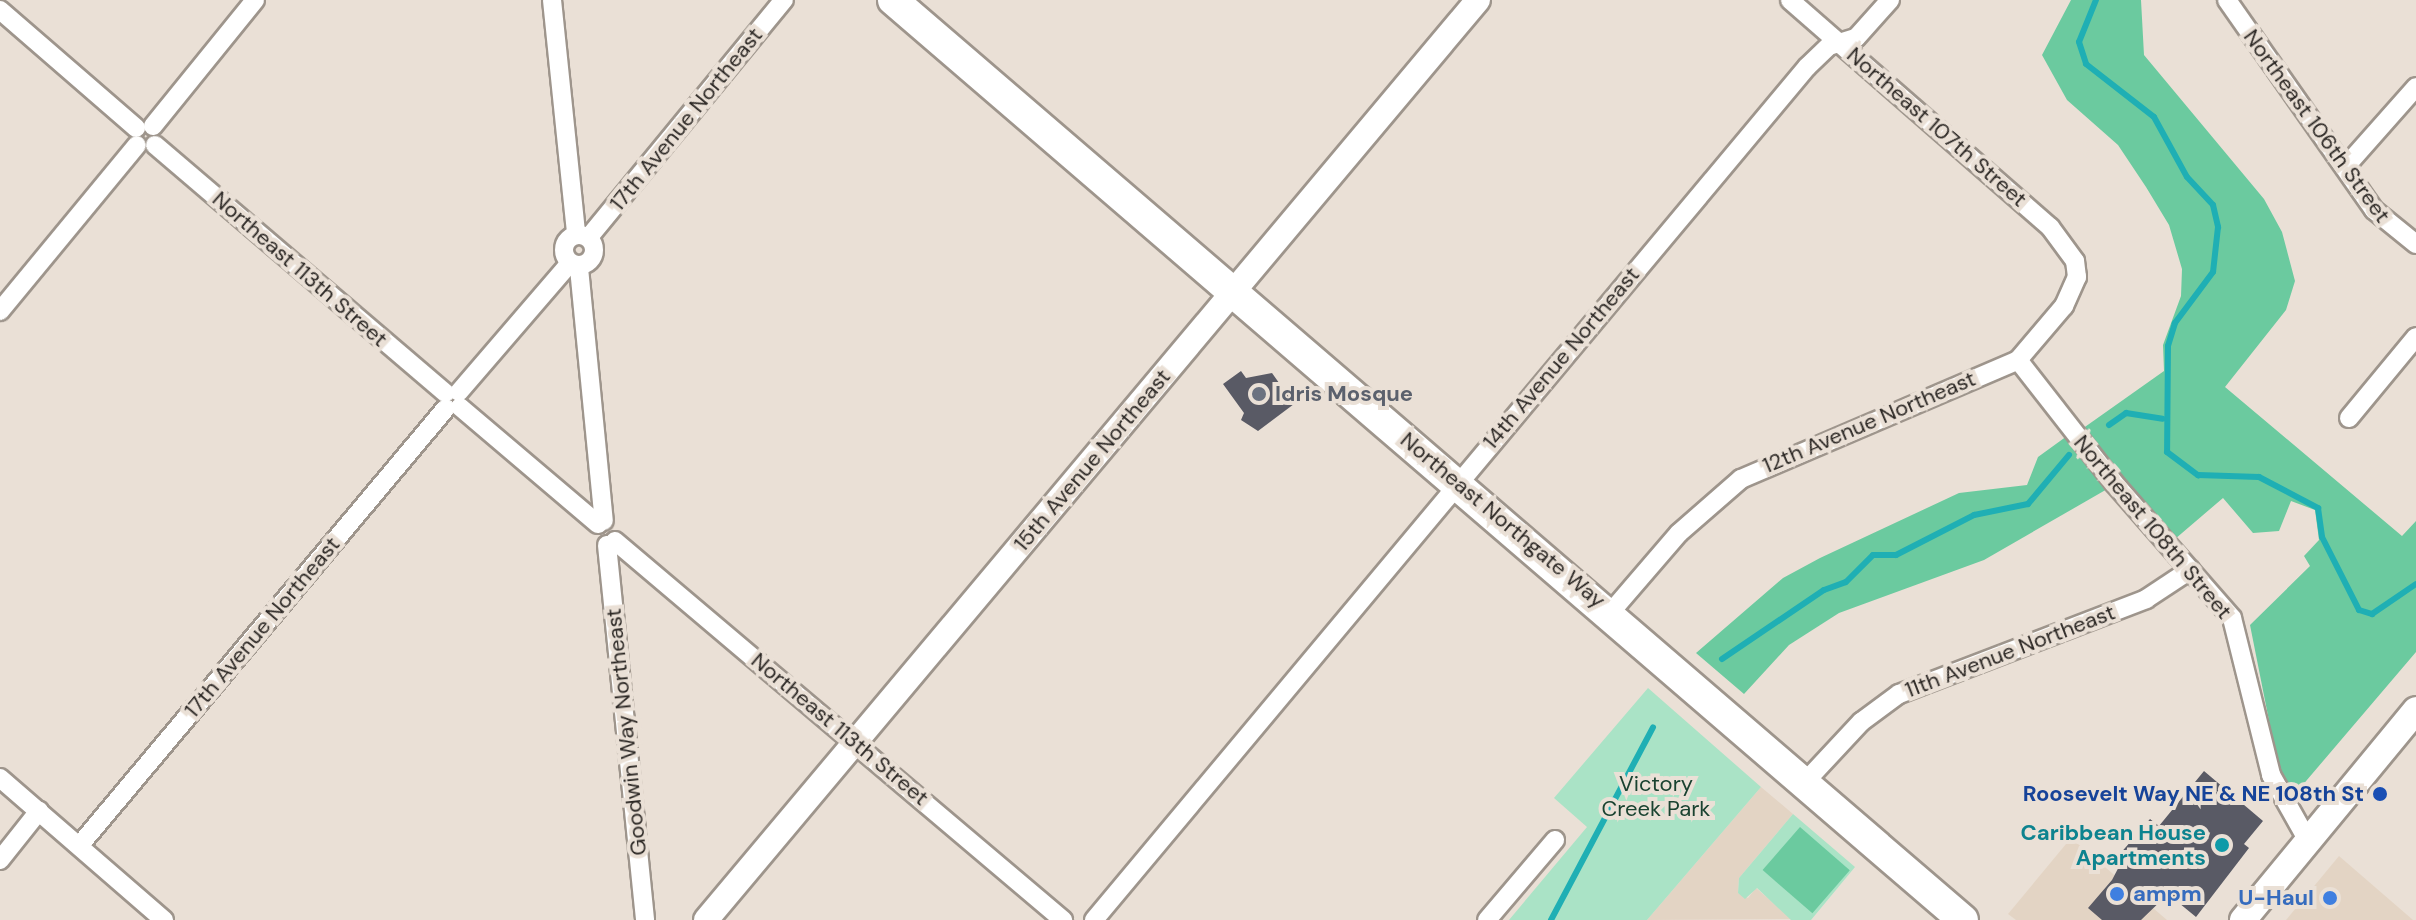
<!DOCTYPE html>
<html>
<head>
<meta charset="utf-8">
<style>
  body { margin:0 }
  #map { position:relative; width:2416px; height:920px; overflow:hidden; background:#eae0d6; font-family:"DM Sans",sans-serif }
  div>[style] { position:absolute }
  .built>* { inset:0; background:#e3d4c4 }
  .green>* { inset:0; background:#aae3c6 }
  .forest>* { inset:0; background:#6bca9f; transform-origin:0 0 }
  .stream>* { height:6px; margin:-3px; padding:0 3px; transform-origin:3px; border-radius:3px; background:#1fafb4 }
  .building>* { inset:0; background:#595a65 }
  .roads { filter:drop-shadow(2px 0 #9e958c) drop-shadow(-2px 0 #9e958c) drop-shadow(0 2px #9e958c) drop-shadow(0 -2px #9e958c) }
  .minor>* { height:18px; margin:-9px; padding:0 9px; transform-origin:9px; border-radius:9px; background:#fff }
  .minor>.ring { margin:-9px; padding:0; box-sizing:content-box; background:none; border:18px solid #fff; border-radius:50% }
  .tertiary>* { height:24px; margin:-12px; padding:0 12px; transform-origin:12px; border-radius:12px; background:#fff }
  .secondary>* { height:26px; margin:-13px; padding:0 13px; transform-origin:13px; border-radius:13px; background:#fff }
  .primary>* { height:30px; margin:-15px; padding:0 15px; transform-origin:15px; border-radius:15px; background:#fff }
  .dots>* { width:22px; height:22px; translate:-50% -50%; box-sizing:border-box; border:4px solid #eae0d6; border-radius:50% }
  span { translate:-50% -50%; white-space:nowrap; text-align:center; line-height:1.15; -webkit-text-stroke:8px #eae0d6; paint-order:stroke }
  .street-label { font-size:22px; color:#2b2724 }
  .worship-label { font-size:22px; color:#5b616d; font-weight:700 }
  .left { translate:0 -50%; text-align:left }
  .park-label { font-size:22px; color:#194230 }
  .transit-label { font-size:22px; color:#164399; font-weight:700 }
  .right { translate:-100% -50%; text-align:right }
  .culture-label { font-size:22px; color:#0d838f; font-weight:700 }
  .shop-label { font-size:22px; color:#366cbe; font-weight:700 }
</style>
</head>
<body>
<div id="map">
  <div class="built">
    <i style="clip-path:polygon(1761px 787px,1793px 814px,1739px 878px,1738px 893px,1748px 898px,1756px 888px,1792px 919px,1647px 920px)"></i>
    <i style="clip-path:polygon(2071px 838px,2167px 920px,2016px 920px,2008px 914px)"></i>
    <i style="clip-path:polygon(2339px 856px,2413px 920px,2286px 920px)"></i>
  </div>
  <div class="green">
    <i style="clip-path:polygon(1648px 688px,1761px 787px,1647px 920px,1509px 920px,1587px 827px,1554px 798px)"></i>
    <i style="clip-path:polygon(1793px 814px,1855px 867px,1811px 920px,1791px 920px,1757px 888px,1745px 899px,1738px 893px,1739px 878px)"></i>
  </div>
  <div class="forest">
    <i style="clip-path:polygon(2071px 0,2141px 0,2144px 55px,2264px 199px,2282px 232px,2295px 281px,2286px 310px,2225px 387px,2402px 536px,2416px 521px,2416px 652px,2295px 794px,2280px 776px,2250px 625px,2310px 566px,2304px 556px,2319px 540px,2315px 510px,2291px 501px,2279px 531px,2253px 533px,2223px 498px,2175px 539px,2082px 429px,2164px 371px,2163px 345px,2181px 296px,2182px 269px,2169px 225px,2146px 187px,2118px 145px,2067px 100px,2042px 55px)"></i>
    <i style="clip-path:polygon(2067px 436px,2109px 488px,1984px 560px,1839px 613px,1789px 645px,1744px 694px,1696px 653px,1783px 578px,1820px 558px,1959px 493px,2027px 485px,2038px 457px)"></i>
    <i style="left:1800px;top:827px;width:66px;height:57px;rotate:41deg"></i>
  </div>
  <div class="stream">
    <i style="left:2096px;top:0;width:45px;rotate:112deg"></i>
    <i style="left:2079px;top:42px;width:23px;rotate:72deg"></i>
    <i style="left:2086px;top:64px;width:86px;rotate:37.9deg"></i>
    <i style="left:2154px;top:117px;width:68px;rotate:61.2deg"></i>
    <i style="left:2187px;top:177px;width:38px;rotate:47deg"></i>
    <i style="left:2213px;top:205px;width:23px;rotate:77deg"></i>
    <i style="left:2218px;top:227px;width:45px;rotate:96.3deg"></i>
    <i style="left:2213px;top:272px;width:64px;rotate:126.7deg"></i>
    <i style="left:2175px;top:323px;width:24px;rotate:107deg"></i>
    <i style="left:2168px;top:346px;width:106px;rotate:90.5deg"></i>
    <i style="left:2167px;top:452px;width:39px;rotate:37deg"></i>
    <i style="left:2198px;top:475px;width:61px;rotate:1.9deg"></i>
    <i style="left:2259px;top:477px;width:67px;rotate:27.7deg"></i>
    <i style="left:2318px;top:508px;width:29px;rotate:82deg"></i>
    <i style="left:2322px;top:537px;width:82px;rotate:63.1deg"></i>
    <i style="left:2359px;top:610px;width:14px;rotate:17deg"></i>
    <i style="left:2372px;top:614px;width:53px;rotate:-34.3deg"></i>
    <i style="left:2109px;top:425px;width:21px;rotate:-35deg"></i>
    <i style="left:2126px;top:413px;width:37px;rotate:9deg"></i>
    <i style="left:1722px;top:659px;width:123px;rotate:-34.1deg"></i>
    <i style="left:1824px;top:590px;width:23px;rotate:-20deg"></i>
    <i style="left:1846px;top:582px;width:38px;rotate:-45deg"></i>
    <i style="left:1873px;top:555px;width:23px"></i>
    <i style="left:1896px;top:555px;width:88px;rotate:-27.1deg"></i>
    <i style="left:1974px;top:515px;width:55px;rotate:-11.5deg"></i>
    <i style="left:2028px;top:504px;width:64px;rotate:-50.1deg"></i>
    <i style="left:1551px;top:920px;width:218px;rotate:-62.1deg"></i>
  </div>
  <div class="building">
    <i style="clip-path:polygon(1241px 371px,1246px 378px,1272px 373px,1294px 404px,1258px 431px,1241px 420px,1244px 413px,1223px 384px)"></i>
    <i style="clip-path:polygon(2204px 771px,2263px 821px,2244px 844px,2249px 848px,2196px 917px,2168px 894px,2141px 920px,2102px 920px,2088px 908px,2112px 880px,2123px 859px,2119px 855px,2150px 819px,2159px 826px)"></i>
  </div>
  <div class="roads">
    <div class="minor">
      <i style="left:552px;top:0;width:234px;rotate:84.1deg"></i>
      <i style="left:2227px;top:0;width:256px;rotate:55deg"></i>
      <i style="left:2374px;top:210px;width:54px;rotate:39deg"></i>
      <i style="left:0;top:10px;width:180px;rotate:40.9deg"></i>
      <i style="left:153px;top:126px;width:162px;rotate:-51deg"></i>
      <i style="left:155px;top:145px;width:382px;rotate:40.5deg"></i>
      <i style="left:2347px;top:165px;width:104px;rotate:-48.5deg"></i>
      <i class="ring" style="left:564px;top:235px;width:12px;height:12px"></i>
      <i style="left:589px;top:237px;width:307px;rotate:-50.6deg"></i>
      <i style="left:579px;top:268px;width:254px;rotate:84.4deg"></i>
      <i style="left:0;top:311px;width:215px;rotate:-50.5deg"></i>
      <i style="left:2018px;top:360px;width:156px;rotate:52deg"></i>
      <i style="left:2114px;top:483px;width:179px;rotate:48.8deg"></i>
      <i style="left:2232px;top:618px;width:162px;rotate:76deg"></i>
      <i style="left:2271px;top:775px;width:76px;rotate:60.7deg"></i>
      <i style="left:459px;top:392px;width:169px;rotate:-49.3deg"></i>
      <i style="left:460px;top:407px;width:181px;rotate:40.3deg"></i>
      <i style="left:2349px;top:418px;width:105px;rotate:-50.4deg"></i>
      <i style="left:615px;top:541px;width:587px;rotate:40.23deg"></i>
      <i style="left:607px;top:545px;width:377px;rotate:84.2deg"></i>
      <i style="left:1611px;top:612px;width:104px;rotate:-49.3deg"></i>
      <i style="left:1679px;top:533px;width:82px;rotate:-41.1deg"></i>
      <i style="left:1741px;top:479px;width:301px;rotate:-23.2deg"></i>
      <i style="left:2018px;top:360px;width:71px;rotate:-49.6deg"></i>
      <i style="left:2064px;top:306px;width:32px;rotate:-66deg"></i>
      <i style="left:2077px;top:277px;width:16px;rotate:-97deg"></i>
      <i style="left:2075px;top:261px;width:42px;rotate:-126.3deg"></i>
      <i style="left:2050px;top:227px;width:345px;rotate:-138.9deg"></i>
      <i style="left:0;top:778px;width:217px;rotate:40.9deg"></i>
      <i style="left:1806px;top:781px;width:81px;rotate:-47deg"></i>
      <i style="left:1861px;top:722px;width:47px;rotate:-36.4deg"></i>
      <i style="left:1899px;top:694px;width:265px;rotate:-21deg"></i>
      <i style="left:2146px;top:599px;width:53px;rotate:-33.4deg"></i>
      <i style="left:79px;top:846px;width:571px;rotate:-50.04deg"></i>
      <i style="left:0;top:860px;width:63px;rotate:-51.5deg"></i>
      <i style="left:1094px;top:920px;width:1112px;rotate:-50.11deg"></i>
      <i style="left:1807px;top:67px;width:30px;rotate:-44deg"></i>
      <i style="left:1829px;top:46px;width:28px;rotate:-17deg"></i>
      <i style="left:1856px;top:38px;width:51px;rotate:-48.2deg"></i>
      <i style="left:1487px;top:920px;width:105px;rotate:-49.6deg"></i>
    </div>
    <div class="tertiary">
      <i style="left:706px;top:920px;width:1201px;rotate:-50deg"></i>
    </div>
    <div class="secondary">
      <i style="left:2243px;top:920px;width:272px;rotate:-50.5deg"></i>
    </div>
    <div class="primary">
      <i style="left:893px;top:0;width:1411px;rotate:40.69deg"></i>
    </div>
  </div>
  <div class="dots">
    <i style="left:1259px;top:394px;background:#6b7280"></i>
    <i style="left:2380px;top:794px;background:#1a4fb4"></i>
    <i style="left:2222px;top:845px;background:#0f9aa8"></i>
    <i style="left:2117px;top:894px;background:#3f7fe0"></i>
    <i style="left:2330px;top:898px;background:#3f7fe0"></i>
  </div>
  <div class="street-label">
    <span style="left:686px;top:119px;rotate:-51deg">17th Avenue Northeast</span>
    <span style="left:2317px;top:126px;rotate:54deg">Northeast 106th Street</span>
    <span style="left:1937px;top:127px;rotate:41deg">Northeast 107th Street</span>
    <span style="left:300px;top:269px;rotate:41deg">Northeast 113th Street</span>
    <span style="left:1561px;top:358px;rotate:-50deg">14th Avenue Northeast</span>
    <span style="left:1869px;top:422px;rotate:-23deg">12th Avenue Northeast</span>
    <span style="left:1092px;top:460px;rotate:-50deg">15th Avenue Northeast</span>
    <span style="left:1503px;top:520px;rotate:40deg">Northeast Northgate Way</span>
    <span style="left:2153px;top:527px;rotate:50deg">Northeast 108th Street</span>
    <span style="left:262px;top:627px;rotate:-50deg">17th Avenue Northeast</span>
    <span style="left:2010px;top:651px;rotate:-21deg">11th Avenue Northeast</span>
    <span style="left:840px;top:729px;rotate:40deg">Northeast 113th Street</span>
    <span style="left:626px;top:732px;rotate:-96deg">Goodwin Way Northeast</span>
  </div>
  <div class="worship-label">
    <span class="left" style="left:1275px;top:394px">Idris Mosque</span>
  </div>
  <div class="park-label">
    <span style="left:1656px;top:796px">Victory<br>Creek Park</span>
  </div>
  <div class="transit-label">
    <span class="right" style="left:2364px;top:794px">Roosevelt Way NE &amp; NE 108th St</span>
  </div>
  <div class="culture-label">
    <span class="right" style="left:2206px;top:845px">Caribbean House<br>Apartments</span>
  </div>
  <div class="shop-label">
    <span class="left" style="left:2133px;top:894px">ampm</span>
    <span class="right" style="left:2314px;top:898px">U-Haul</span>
  </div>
</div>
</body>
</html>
